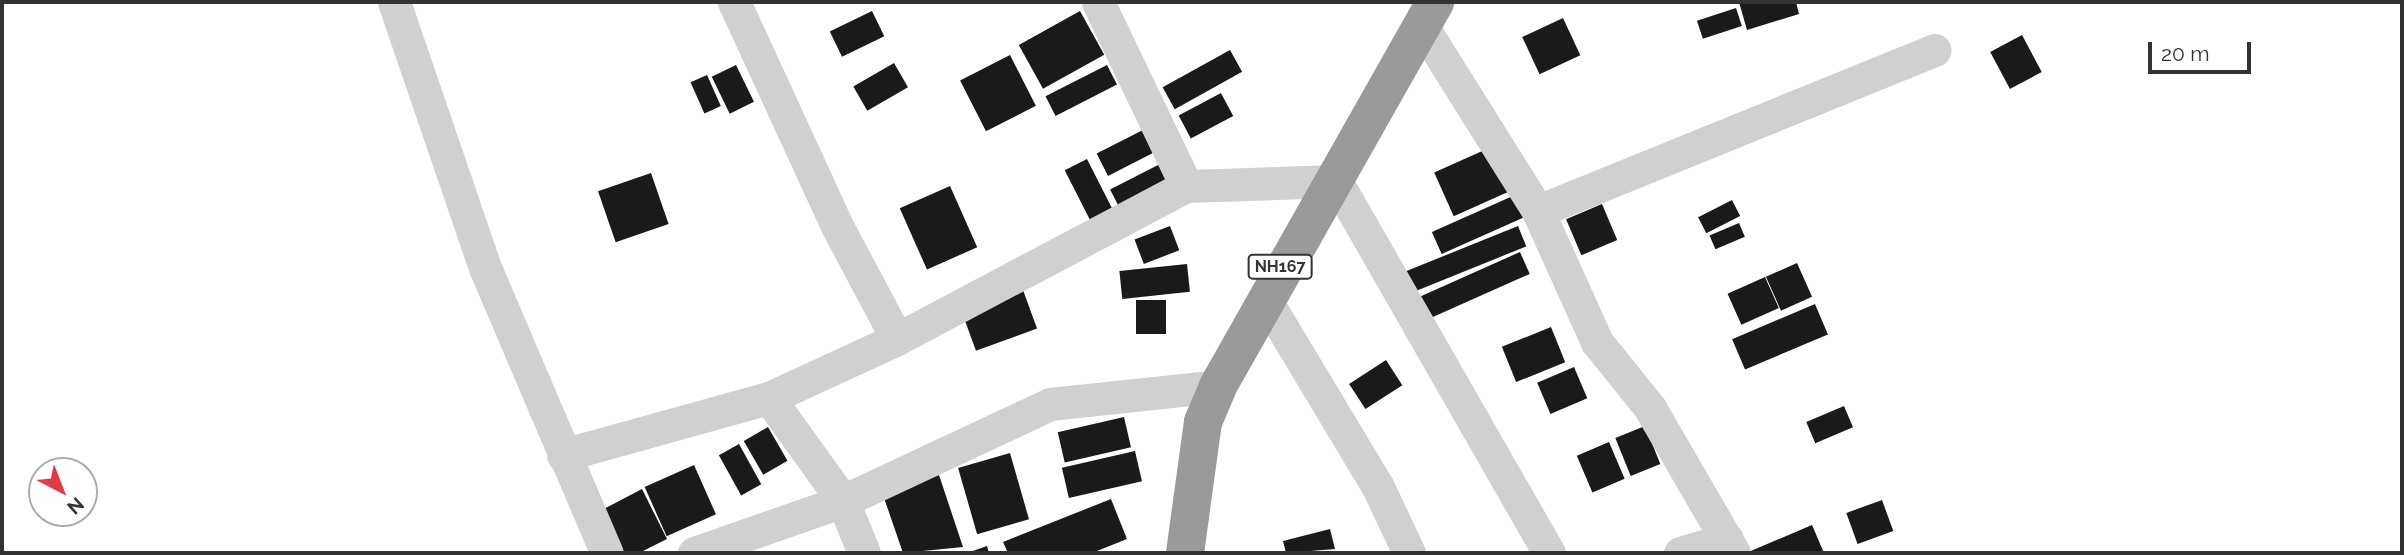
<!DOCTYPE html>
<html>
<head>
<meta charset="utf-8">
<style>
  body { margin:0 }
  #map { position:relative; width:2404px; height:555px; overflow:hidden; background:#fff; font-family:Raleway,sans-serif }
  div>[style] { position:absolute }
  .building>* { inset:0; background:#1a1a1a; transform-origin:0 0 }
  .street>* { height:33px; margin:-16.5px; padding:0 16.5px; transform-origin:16.5px; border-radius:16.5px; background:#d0d0d0 }
  .highway>* { height:38px; margin:-19px; padding:0 19px; transform-origin:19px; border-radius:19px; background:#9a9a9a }
  span { translate:-50% -50%; white-space:nowrap; text-align:center; line-height:1.15; -webkit-text-stroke:7px #fff; paint-order:stroke }
  .shield-label span { padding:2px 5px; background:#fff; border:2px solid; border-radius:5px; -webkit-text-stroke-width:0 }
  .shield-label { font-size:16px; color:#333; font-weight:700 }
  .frame { position:absolute; inset:0; border:4px solid #333; pointer-events:none }
  .north { position:absolute; left:28px; top:457px; width:70px; height:70px; box-sizing:border-box; background:#fff; border:2px solid #adadad; border-radius:50%; rotate:138deg; font-size:19px; font-weight:700; line-height:28px; text-align:center; color:#333 }
  .north::after { content:''; display:block; margin:auto; width:24px; height:32px; background:#e63946; clip-path:polygon(50% 0,100% 100%,50% 72%,0 100%) }
  .scale { position:absolute; left:2148px; top:42px; width:103px; height:32px; box-sizing:border-box; border:4px solid #333; border-top:0; padding-left:9px; font-size:21px; line-height:24px; white-space:nowrap; color:#333; -webkit-text-stroke:5px #fff; paint-order:stroke }
</style>
</head>
<body>
<div id="map">
  <div class="building">
    <i style="clip-path:polygon(1739px 2px,1796px 2px,1799px 14px,1747px 30px)"></i>
    <i style="left:1736px;top:8px;width:19px;height:41px;rotate:72deg"></i>
    <i style="left:872px;top:11px;width:28px;height:47px;rotate:64deg"></i>
    <i style="left:1080px;top:11px;width:50px;height:70px;rotate:61deg"></i>
    <i style="left:1563px;top:18px;width:41px;height:45px;rotate:65deg"></i>
    <i style="left:2022px;top:35px;width:42px;height:36px;rotate:62deg"></i>
    <i style="left:1230px;top:50px;width:25px;height:77px;rotate:61deg"></i>
    <i style="left:1010px;top:55px;width:57px;height:56px;rotate:63deg"></i>
    <i style="left:894px;top:63px;width:28px;height:47px;rotate:60deg"></i>
    <i style="left:736px;top:65px;width:41px;height:27px;rotate:64deg"></i>
    <i style="left:1107px;top:65px;width:22px;height:69px;rotate:63deg"></i>
    <i style="left:707px;top:75px;width:34px;height:18px;rotate:66deg"></i>
    <i style="left:1221px;top:93px;width:26px;height:48px;rotate:62deg"></i>
    <i style="left:1143px;top:130px;width:25px;height:52px;rotate:63deg"></i>
    <i style="left:1489px;top:148px;width:48px;height:60px;rotate:66deg"></i>
    <i style="left:1087px;top:159px;width:63px;height:25px;rotate:63deg"></i>
    <i style="left:1160px;top:164px;width:25px;height:56px;rotate:63deg"></i>
    <i style="left:651px;top:173px;width:54px;height:56px;rotate:71deg"></i>
    <i style="left:950px;top:186px;width:67px;height:55px;rotate:66deg"></i>
    <i style="left:1515px;top:195px;width:24px;height:91px;rotate:66deg"></i>
    <i style="left:1732px;top:200px;width:18px;height:38px;rotate:63deg"></i>
    <i style="left:1602px;top:204px;width:39px;height:39px;rotate:67deg"></i>
    <i style="left:1739px;top:223px;width:15px;height:32px;rotate:67deg"></i>
    <i style="left:1170px;top:226px;width:26px;height:38px;rotate:69deg"></i>
    <i style="left:1518px;top:226px;width:22px;height:129px;rotate:68deg"></i>
    <i style="left:1520px;top:252px;width:24px;height:111px;rotate:66deg"></i>
    <i style="left:1797px;top:263px;width:37px;height:34px;rotate:66deg"></i>
    <i style="left:1187px;top:264px;width:28px;height:68px;rotate:84deg"></i>
    <i style="left:1765px;top:277px;width:34px;height:41px;rotate:66deg"></i>
    <i style="left:1023px;top:290px;width:41px;height:65px;rotate:70deg"></i>
    <i style="left:1166px;top:300px;width:34px;height:30px;rotate:90deg"></i>
    <i style="left:1815px;top:304px;width:33px;height:90px;rotate:67deg"></i>
    <i style="left:1551px;top:327px;width:38px;height:53px;rotate:68deg"></i>
    <i style="left:1386px;top:360px;width:30px;height:44px;rotate:57deg"></i>
    <i style="left:1574px;top:367px;width:34px;height:40px;rotate:67deg"></i>
    <i style="left:1844px;top:406px;width:23px;height:41px;rotate:67deg"></i>
    <i style="left:1124px;top:417px;width:31px;height:68px;rotate:77deg"></i>
    <i style="left:1645px;top:426px;width:41px;height:32px;rotate:68deg"></i>
    <i style="left:768px;top:427px;width:39px;height:28px;rotate:60deg"></i>
    <i style="left:1609px;top:442px;width:40px;height:35px;rotate:67deg"></i>
    <i style="left:739px;top:444px;width:46px;height:23px;rotate:61deg"></i>
    <i style="left:1135px;top:451px;width:31px;height:75px;rotate:77deg"></i>
    <i style="left:1010px;top:453px;width:69px;height:54px;rotate:74deg"></i>
    <i style="left:694px;top:465px;width:54px;height:54px;rotate:66deg"></i>
    <i style="clip-path:polygon(939px 475px,963px 547px,903px 553px,883px 495px)"></i>
    <i style="clip-path:polygon(642px 489px,667px 539px,639px 553px,618px 553px,598px 512px)"></i>
    <i style="clip-path:polygon(1111px 499px,1127px 539px,1092px 553px,1008px 553px,1003px 542px)"></i>
    <i style="left:1882px;top:500px;width:33px;height:38px;rotate:70deg"></i>
    <i style="clip-path:polygon(1812px 525px,1824px 553px,1746px 553px)"></i>
    <i style="clip-path:polygon(1330px 529px,1335px 549px,1286px 553px,1283px 541px)"></i>
    <i style="clip-path:polygon(987px 546px,989px 553px,967px 553px)"></i>
  </div>
  <div class="street">
    <i style="left:394px;top:2px;width:283px;rotate:71.1deg"></i>
    <i style="left:486px;top:270px;width:308px;rotate:66.9deg"></i>
    <i style="left:734px;top:2px;width:247px;rotate:65.3deg"></i>
    <i style="left:837px;top:226px;width:128px;rotate:62deg"></i>
    <i style="left:1098px;top:2px;width:204px;rotate:64.4deg"></i>
    <i style="left:1422px;top:26px;width:218px;rotate:57.9deg"></i>
    <i style="left:1538px;top:211px;width:144px;rotate:65.8deg"></i>
    <i style="left:1597px;top:342px;width:85px;rotate:51.2deg"></i>
    <i style="left:1650px;top:408px;width:168px;rotate:59.9deg"></i>
    <i style="left:1538px;top:211px;width:428px;rotate:-22.1deg"></i>
    <i style="left:1268px;top:304px;width:214px;rotate:59deg"></i>
    <i style="left:1378px;top:487px;width:73px;rotate:64.8deg"></i>
    <i style="left:563px;top:455px;width:214px;rotate:-15.5deg"></i>
    <i style="left:694px;top:553px;width:158px;rotate:-19.2deg"></i>
    <i style="left:843px;top:501px;width:229px;rotate:-25.1deg"></i>
    <i style="left:1050px;top:404px;width:169px;rotate:-6.1deg"></i>
    <i style="left:864px;top:553px;width:56px;rotate:-112deg"></i>
    <i style="left:843px;top:501px;width:127px;rotate:-125.7deg"></i>
    <i style="left:769px;top:398px;width:141px;rotate:-24.7deg"></i>
    <i style="left:897px;top:339px;width:327px;rotate:-27.9deg"></i>
    <i style="left:1186px;top:186px;width:150px;rotate:-1.9deg"></i>
    <i style="left:1336px;top:181px;width:429px;rotate:60.2deg"></i>
    <i style="left:1680px;top:553px;width:49px;rotate:-16.6deg"></i>
  </div>
  <div class="highway">
    <i style="left:1185px;top:553px;width:132px;rotate:-82.2deg"></i>
    <i style="left:1203px;top:422px;width:39px;rotate:-67deg"></i>
    <i style="left:1218px;top:386px;width:441px;rotate:-60.5deg"></i>
  </div>
  <div class="shield-label">
    <span style="left:1280px;top:267px">NH167</span>
  </div>
  <div class="frame"></div>
  <div class="north">N</div>
  <div class="scale">20 m</div>
</div>
</body>
</html>
